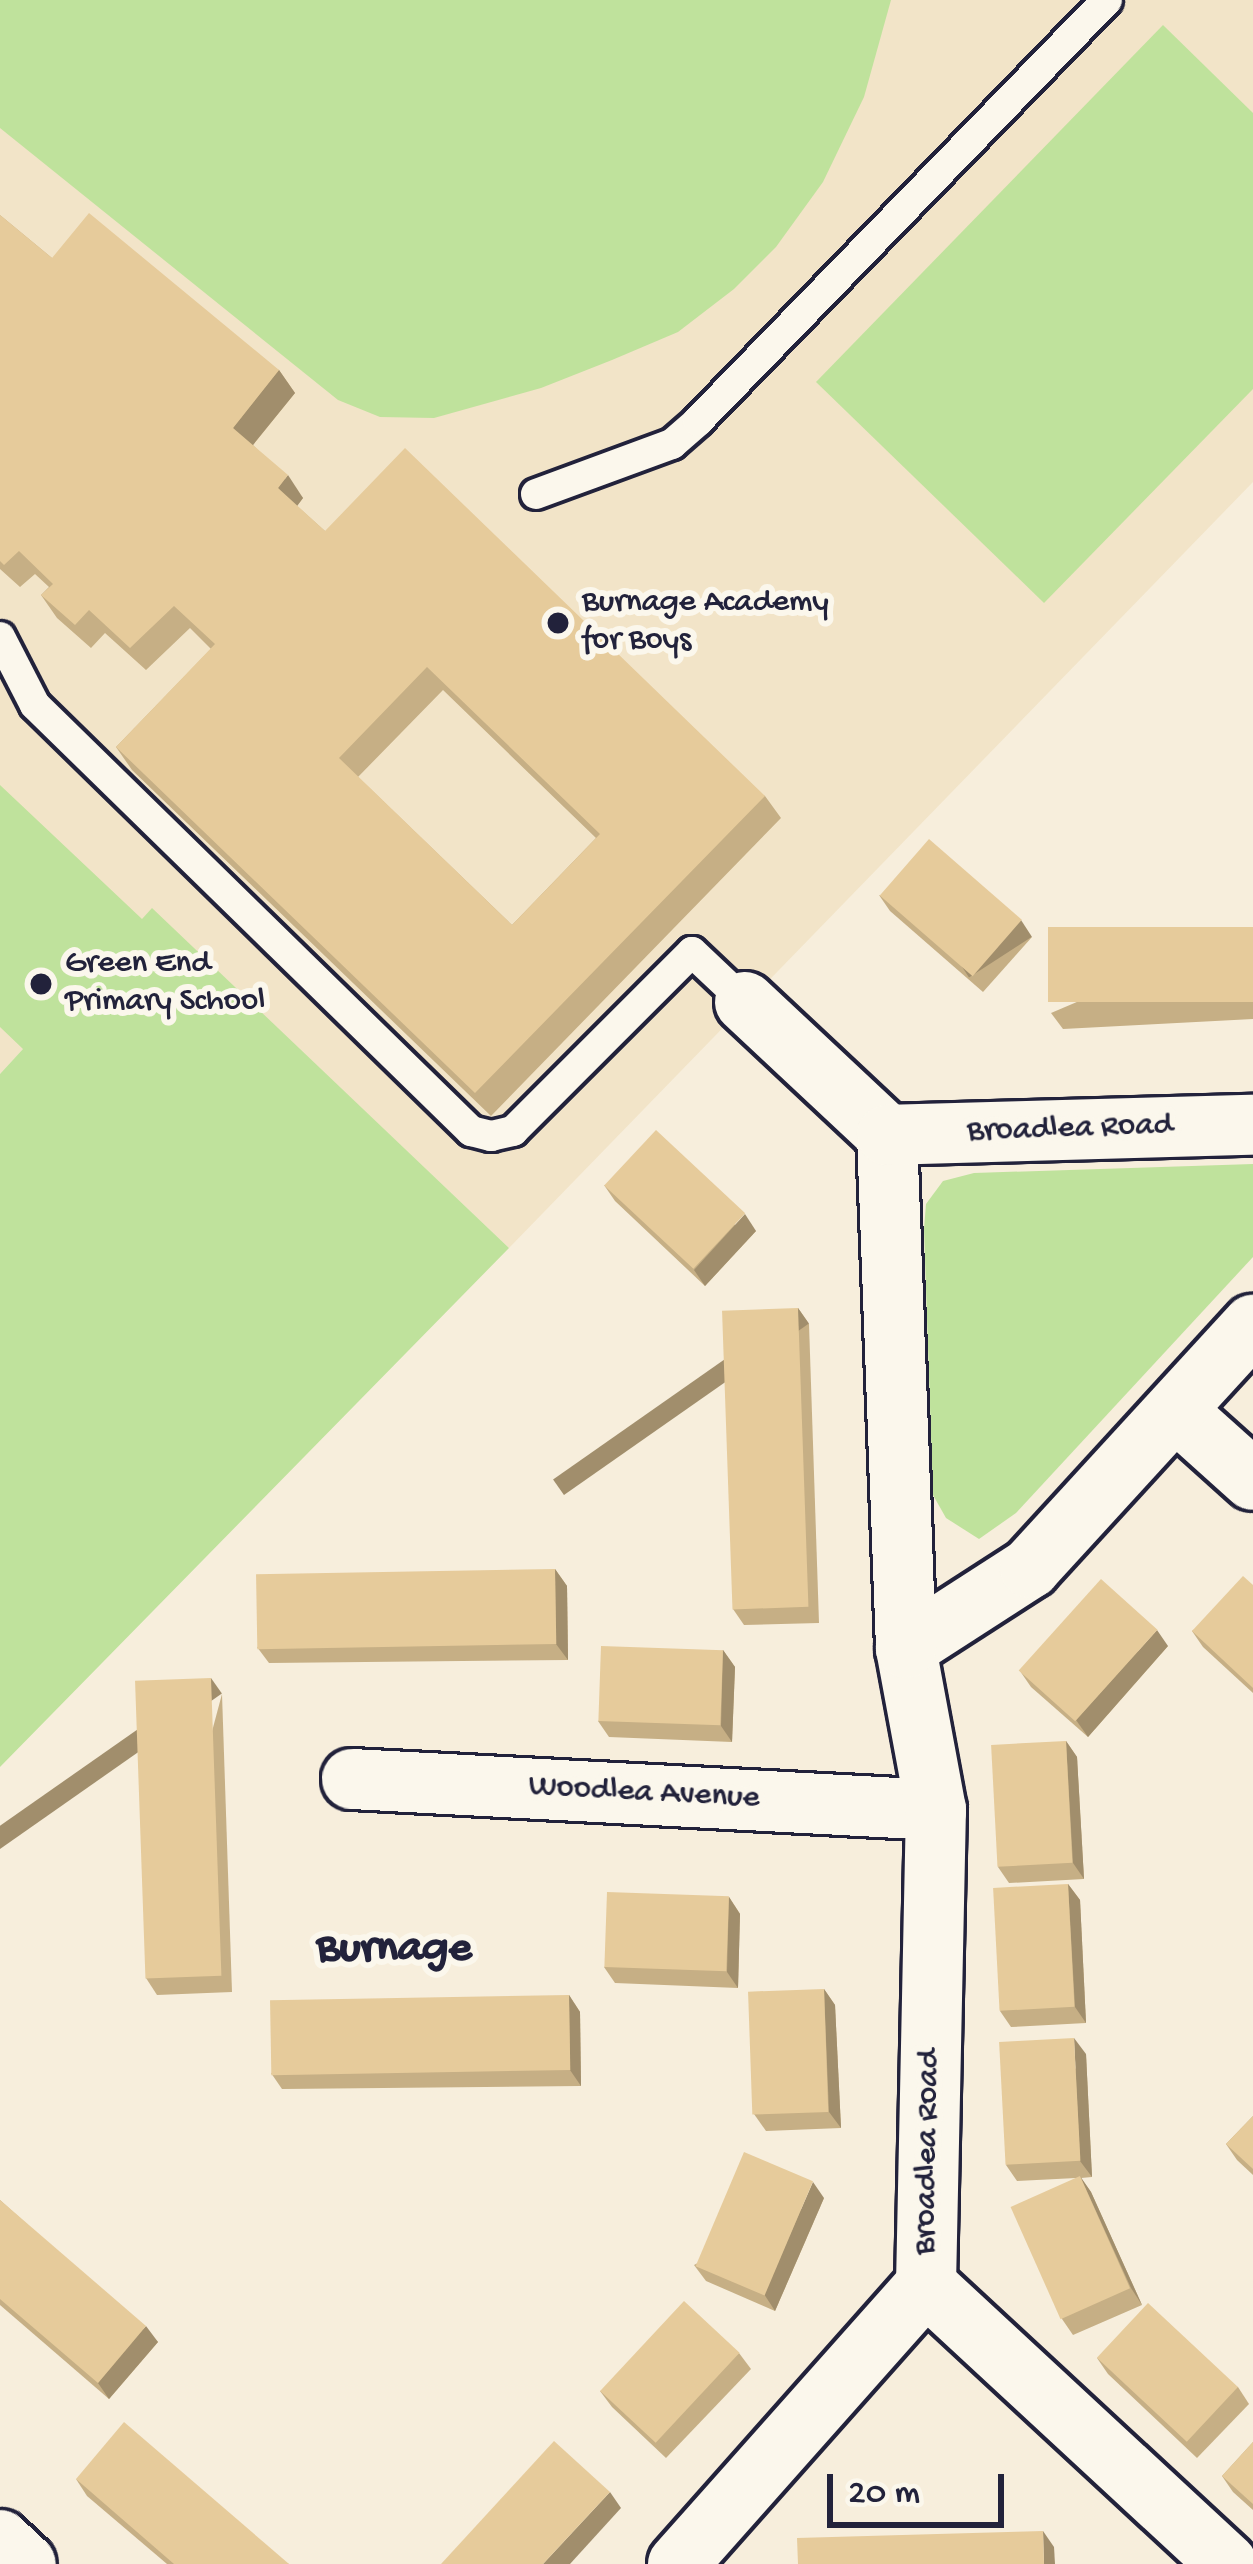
<!DOCTYPE html>
<html>
<head>
<meta charset="utf-8">
<style>
  body { margin:0 }
  #map { position:relative; width:1253px; height:2564px; overflow:hidden; background:#f7eedc; font-family:"Gochi Hand",sans-serif }
  div>[style] { position:absolute }
  .built>* { inset:0; background:#f2e4c8 }
  .green>* { inset:0; background:#bfe29c }
  .roads { filter:drop-shadow(3px 0 #22223b) drop-shadow(-3px 0 #22223b) drop-shadow(0 3px #22223b) drop-shadow(0 -3px #22223b) }
  .lane>* { height:30px; margin:-15px; padding:0 15px; transform-origin:15px; border-radius:15px; background:#fbf7ec }
  .street>* { height:60px; margin:-30px; padding:0 30px; transform-origin:30px; border-radius:30px; background:#fbf7ec }
  .wall>* { inset:0; background:#c6af85 }
  .shaded-wall>* { inset:0; background:#a18e6c; transform-origin:0 0 }
  .building>* { inset:0; background:#e6cb9b; transform-origin:0 0 }
  .dots>* { width:33px; height:33px; translate:-50% -50%; box-sizing:border-box; border:6px solid #fbf7ec; border-radius:50% }
  span { translate:-50% -50%; white-space:nowrap; text-align:center; line-height:1.15; -webkit-text-stroke:12px #fbf7ec; paint-order:stroke }
  .poi-label { font-size:33px; color:#22223b }
  .left { translate:0 -50%; text-align:left }
  .street-label { font-size:33px; color:#22223b }
  .district-label { font-size:45px; color:#22223b; font-weight:700 }
  .scale { position:absolute; left:827px; top:2474px; width:177px; height:54px; box-sizing:border-box; border:6px solid #22223b; border-top:0; padding-left:15px; font-size:36px; line-height:42px; white-space:nowrap; color:#22223b; -webkit-text-stroke:9px #fbf7ec; paint-order:stroke }
</style>
</head>
<body>
<div id="map">
  <div class="built">
    <i style="clip-path:polygon(0 0,1253px 0,1253px 482px,509px 1248px,152px 909px,0 1074px)"></i>
  </div>
  <div class="green">
    <i style="clip-path:polygon(0 0,891px 0,864px 97px,823px 182px,776px 247px,734px 289px,678px 332px,612px 360px,541px 388px,434px 418px,380px 417px,338px 400px,0 128px)"></i>
    <i style="clip-path:polygon(1163px 25px,1253px 113px,1253px 389px,1044px 603px,816px 382px)"></i>
    <i style="clip-path:polygon(0 785px,142px 919px,152px 908px,509px 1248px,0 1767px,0 1074px,23px 1049px,0 1027px)"></i>
    <i style="clip-path:polygon(1253px 1164px,1253px 1257px,1016px 1513px,979px 1539px,946px 1518px,933px 1495px,924px 1229px,926px 1204px,943px 1181px,974px 1173px)"></i>
  </div>
  <div class="roads">
    <div class="lane">
      <i style="left:536px;top:494px;width:145px;rotate:-20.2deg"></i>
      <i style="left:672px;top:444px;width:35px;rotate:-41deg"></i>
      <i style="left:698px;top:421px;width:587px;rotate:-45.83deg"></i>
      <i style="left:0;top:637px;width:76px;rotate:62.8deg"></i>
      <i style="left:35px;top:705px;width:610px;rotate:44.34deg"></i>
      <i style="left:471px;top:1131px;width:21px;rotate:14deg"></i>
      <i style="left:491px;top:1136px;width:23px;rotate:-13deg"></i>
      <i style="left:513px;top:1131px;width:253px;rotate:-45deg"></i>
      <i style="left:692px;top:952px;width:73px;rotate:43.3deg"></i>
    </div>
    <div class="street">
      <i style="left:745px;top:1002px;width:195px;rotate:43.1deg"></i>
      <i style="left:1176px;top:1411px;width:103px;rotate:41.9deg"></i>
      <i style="left:906px;top:1648px;width:148px;rotate:-32.8deg"></i>
      <i style="left:1030px;top:1568px;width:330px;rotate:-47.5deg"></i>
      <i style="left:352px;top:1779px;width:585px;rotate:3.04deg"></i>
      <i style="left:926px;top:2285px;width:410px;rotate:42.8deg"></i>
      <i style="left:0;top:2540px;width:35px;rotate:43deg"></i>
      <i style="left:678px;top:2564px;width:373px;rotate:-48.4deg"></i>
      <i style="left:926px;top:2285px;width:475px;rotate:-88.8deg"></i>
      <i style="left:936px;top:1810px;width:165px;rotate:-100.5deg"></i>
      <i style="left:906px;top:1648px;width:513px;rotate:-92.12deg"></i>
      <i style="left:887px;top:1135px;width:366px;rotate:-1.6deg"></i>
    </div>
  </div>
  <div class="wall">
    <i style="clip-path:polygon(evenodd,0 215px,52px 258px,279px 370px,295px 393px,253px 445px,303px 498px,297px 506px,325px 531px,765px 796px,781px 818px,491px 1116px,132px 770px,116px 747px,211px 649px,190px 628px,146px 670px,105px 633px,91px 648px,57px 618px,41px 595px,49px 587px,35px 574px,20px 587px,0 569px,0 215px,443px 690px,596px 838px,512px 925px,358px 777px,443px 690px)"></i>
    <i style="clip-path:polygon(879px 895px,1032px 937px,983px 992px,890px 911px)"></i>
    <i style="clip-path:polygon(1253px 927px,1253px 1019px,1063px 1029px,1051px 1013px)"></i>
    <i style="clip-path:polygon(604px 1185px,756px 1231px,705px 1286px,615px 1201px)"></i>
    <i style="clip-path:polygon(798px 1308px,809px 1324px,819px 1623px,744px 1625px,733px 1609px)"></i>
    <i style="clip-path:polygon(555px 1569px,567px 1586px,568px 1660px,269px 1663px,257px 1647px)"></i>
    <i style="clip-path:polygon(1253px 1585px,1253px 1693px,1203px 1647px,1192px 1631px)"></i>
    <i style="clip-path:polygon(1168px 1646px,1088px 1737px,1031px 1687px,1020px 1671px)"></i>
    <i style="clip-path:polygon(723px 1650px,735px 1667px,732px 1742px,609px 1737px,598px 1721px)"></i>
    <i style="clip-path:polygon(222px 1694px,232px 1992px,157px 1995px,146px 1978px)"></i>
    <i style="clip-path:polygon(1066px 1741px,1077px 1757px,1084px 1879px,1009px 1883px,998px 1867px)"></i>
    <i style="clip-path:polygon(1068px 1884px,1080px 1900px,1086px 2023px,1011px 2027px,1000px 2011px)"></i>
    <i style="clip-path:polygon(729px 1897px,740px 1914px,738px 1988px,615px 1983px,604px 1967px)"></i>
    <i style="clip-path:polygon(824px 1989px,835px 2005px,841px 2128px,766px 2131px,754px 2114px)"></i>
    <i style="clip-path:polygon(569px 1995px,580px 2012px,581px 2086px,282px 2089px,271px 2073px)"></i>
    <i style="clip-path:polygon(1086px 2054px,1092px 2177px,1081px 2178px,1091px 2192px,1142px 2305px,1073px 2335px,1062px 2319px,1076px 2178px,1017px 2181px,1006px 2165px)"></i>
    <i style="clip-path:polygon(1253px 2116px,1253px 2175px,1237px 2160px,1226px 2144px)"></i>
    <i style="clip-path:polygon(824px 2198px,775px 2311px,706px 2281px,694px 2265px)"></i>
    <i style="clip-path:polygon(0 2200px,158px 2342px,109px 2399px,0 2305px)"></i>
    <i style="clip-path:polygon(739px 2353px,751px 2369px,666px 2458px,612px 2407px,600px 2391px)"></i>
    <i style="clip-path:polygon(1097px 2358px,1238px 2387px,1249px 2404px,1197px 2458px,1108px 2374px)"></i>
    <i style="clip-path:polygon(1253px 2442px,1253px 2510px,1233px 2492px,1222px 2476px)"></i>
    <i style="clip-path:polygon(76px 2479px,289px 2564px,167px 2564px,87px 2496px)"></i>
  </div>
  <div class="shaded-wall">
    <i style="clip-path:polygon(279px 370px,295px 393px,248px 451px,233px 428px)"></i>
    <i style="clip-path:polygon(288px 475px,303px 498px,294px 510px,278px 488px)"></i>
    <i style="left:1021px;top:920px;width:20px;height:75px;rotate:57deg"></i>
    <i style="clip-path:polygon(745px 1214px,756px 1231px,705px 1286px,694px 1270px)"></i>
    <i style="left:798px;top:1308px;width:19px;height:299px;rotate:55deg"></i>
    <i style="clip-path:polygon(555px 1569px,567px 1586px,568px 1660px,556px 1644px)"></i>
    <i style="clip-path:polygon(1157px 1630px,1168px 1646px,1088px 1737px,1076px 1720px)"></i>
    <i style="clip-path:polygon(723px 1650px,735px 1667px,732px 1742px,721px 1726px)"></i>
    <i style="left:211px;top:1678px;width:19px;height:298px;rotate:55deg"></i>
    <i style="clip-path:polygon(1066px 1741px,1077px 1757px,1084px 1879px,1073px 1863px)"></i>
    <i style="clip-path:polygon(1068px 1884px,1080px 1900px,1086px 2023px,1075px 2007px)"></i>
    <i style="clip-path:polygon(729px 1897px,740px 1914px,738px 1988px,727px 1972px)"></i>
    <i style="clip-path:polygon(824px 1989px,835px 2005px,841px 2128px,829px 2112px)"></i>
    <i style="clip-path:polygon(569px 1995px,580px 2012px,581px 2086px,570px 2070px)"></i>
    <i style="clip-path:polygon(1074px 2038px,1086px 2054px,1092px 2177px,1080px 2161px)"></i>
    <i style="clip-path:polygon(1080px 2176px,1091px 2192px,1142px 2305px,1131px 2288px)"></i>
    <i style="clip-path:polygon(813px 2182px,824px 2198px,775px 2311px,764px 2294px)"></i>
    <i style="clip-path:polygon(146px 2326px,158px 2342px,109px 2399px,98px 2383px)"></i>
    <i style="clip-path:polygon(610px 2492px,621px 2508px,570px 2564px,543px 2564px)"></i>
    <i style="clip-path:polygon(1043px 2531px,1054px 2547px,1055px 2564px,1044px 2564px)"></i>
  </div>
  <div class="building">
    <i style="clip-path:polygon(evenodd,89px 213px,279px 370px,233px 428px,288px 475px,278px 488px,325px 531px,405px 448px,765px 796px,475px 1093px,116px 747px,215px 644px,174px 606px,130px 648px,89px 610px,75px 625px,41px 595px,53px 584px,19px 551px,4px 565px,0 561px,0 215px,52px 258px,89px 213px,427px 667px,600px 834px,512px 925px,339px 758px,427px 667px)"></i>
    <i style="left:929px;top:839px;width:123px;height:75px;rotate:41deg"></i>
    <i style="left:1253px;top:927px;width:75px;height:205px;rotate:90deg"></i>
    <i style="left:656px;top:1130px;width:122px;height:76px;rotate:43deg"></i>
    <i style="left:798px;top:1308px;width:299px;height:76px;rotate:88deg"></i>
    <i style="left:555px;top:1569px;width:75px;height:299px;rotate:89deg"></i>
    <i style="clip-path:polygon(1243px 1576px,1253px 1585px,1253px 1688px,1192px 1631px)"></i>
    <i style="left:1101px;top:1579px;width:76px;height:123px;rotate:42deg"></i>
    <i style="left:601px;top:1646px;width:122px;height:75px;rotate:2deg"></i>
    <i style="left:211px;top:1678px;width:298px;height:76px;rotate:88deg"></i>
    <i style="left:1066px;top:1741px;width:122px;height:75px;rotate:87deg"></i>
    <i style="left:1068px;top:1884px;width:123px;height:75px;rotate:87deg"></i>
    <i style="left:607px;top:1892px;width:122px;height:75px;rotate:2deg"></i>
    <i style="left:824px;top:1989px;width:123px;height:76px;rotate:88deg"></i>
    <i style="left:569px;top:1995px;width:75px;height:299px;rotate:89deg"></i>
    <i style="left:1074px;top:2038px;width:123px;height:75px;rotate:87deg"></i>
    <i style="clip-path:polygon(1253px 2116px,1253px 2169px,1226px 2144px)"></i>
    <i style="left:744px;top:2152px;width:75px;height:124px;rotate:23deg"></i>
    <i style="left:1080px;top:2176px;width:123px;height:76px;rotate:66deg"></i>
    <i style="clip-path:polygon(0 2200px,146px 2326px,98px 2383px,0 2299px)"></i>
    <i style="left:684px;top:2301px;width:76px;height:123px;rotate:43deg"></i>
    <i style="left:1148px;top:2303px;width:123px;height:75px;rotate:43deg"></i>
    <i style="clip-path:polygon(124px 2422px,289px 2564px,174px 2564px,76px 2479px)"></i>
    <i style="clip-path:polygon(554px 2441px,610px 2492px,543px 2564px,441px 2564px)"></i>
    <i style="clip-path:polygon(1253px 2442px,1253px 2504px,1222px 2476px)"></i>
    <i style="clip-path:polygon(1043px 2531px,1044px 2564px,798px 2564px,797px 2538px)"></i>
  </div>
  <div class="dots">
    <i style="left:558px;top:623px;background:#22223b"></i>
    <i style="left:41px;top:984px;background:#22223b"></i>
  </div>
  <div class="poi-label">
    <span class="left" style="left:582px;top:623px">Burnage Academy<br>for Boys</span>
    <span class="left" style="left:65px;top:984px">Green End<br>Primary School</span>
  </div>
  <div class="street-label">
    <span style="left:1070px;top:1130px;rotate:-2deg">Broadlea Road</span>
    <span style="left:644px;top:1794px;rotate:3deg">Woodlea Avenue</span>
    <span style="left:929px;top:2152px;rotate:-89deg">Broadlea Road</span>
  </div>
  <div class="district-label">
    <span style="left:394px;top:1950px">Burnage</span>
  </div>
  <div class="scale">20 m</div>
</div>
</body>
</html>
